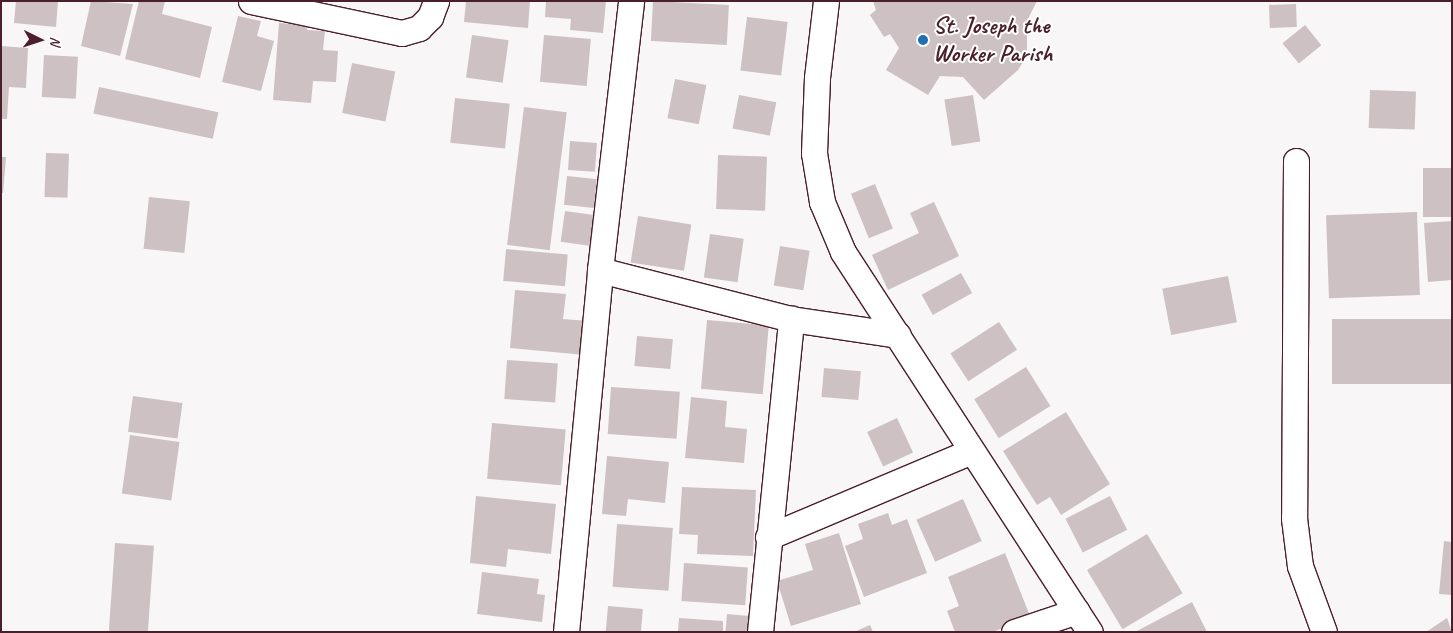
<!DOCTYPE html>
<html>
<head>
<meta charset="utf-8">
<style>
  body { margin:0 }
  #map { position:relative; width:1453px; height:633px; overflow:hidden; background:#f8f6f7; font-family:Caveat,sans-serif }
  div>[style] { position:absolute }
  .building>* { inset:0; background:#cdc1c4; transform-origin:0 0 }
  .roads { filter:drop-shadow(1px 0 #4a1f2b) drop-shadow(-1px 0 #4a1f2b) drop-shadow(0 1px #4a1f2b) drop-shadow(0 -1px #4a1f2b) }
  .street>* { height:25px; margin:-12.5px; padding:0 12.5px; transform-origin:12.5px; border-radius:12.5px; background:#fff }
  .dots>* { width:14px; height:14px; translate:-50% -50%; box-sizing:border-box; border:2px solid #fff; border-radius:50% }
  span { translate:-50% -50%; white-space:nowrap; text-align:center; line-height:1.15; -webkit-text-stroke:4px #fff; paint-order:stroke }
  .poi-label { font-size:24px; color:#4a1f2b; font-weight:700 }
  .left { translate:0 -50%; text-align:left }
  .frame { position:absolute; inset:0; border:2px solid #4a1f2b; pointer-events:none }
  .north { position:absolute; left:15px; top:15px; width:50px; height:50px; -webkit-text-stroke:4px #fff; paint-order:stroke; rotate:94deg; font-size:14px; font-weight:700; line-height:20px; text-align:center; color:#4a1f2b }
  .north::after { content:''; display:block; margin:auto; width:18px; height:22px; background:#4a1f2b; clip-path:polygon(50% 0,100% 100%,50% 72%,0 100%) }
</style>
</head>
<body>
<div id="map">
  <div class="building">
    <i style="clip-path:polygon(16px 1px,58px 1px,56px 27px,14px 23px)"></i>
    <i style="clip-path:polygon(91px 1px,133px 4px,120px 56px,81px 46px)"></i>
    <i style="clip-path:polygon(139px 1px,165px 1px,162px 14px,212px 27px,200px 78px,125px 59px)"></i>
    <i style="clip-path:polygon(466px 1px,530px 1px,528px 28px,464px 22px)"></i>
    <i style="clip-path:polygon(546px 1px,606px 1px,603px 33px,570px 30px,571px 19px,545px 17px)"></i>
    <i style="left:653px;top:1px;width:76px;height:40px;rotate:3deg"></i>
    <i style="clip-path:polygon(873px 1px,1037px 1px,1027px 21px,1027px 56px,1018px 70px,984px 100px,963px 77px,940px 76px,928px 95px,886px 70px,899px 48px,890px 34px,884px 37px,870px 15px,876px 10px)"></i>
    <i style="left:1296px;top:4px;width:23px;height:27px;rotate:88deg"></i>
    <i style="clip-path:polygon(238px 16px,261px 21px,257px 36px,274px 41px,261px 91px,222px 82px)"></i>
    <i style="left:747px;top:17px;width:41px;height:54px;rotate:7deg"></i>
    <i style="clip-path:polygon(279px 23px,307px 25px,307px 30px,325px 31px,323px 50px,338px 51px,336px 82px,313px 81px,311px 103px,273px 100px)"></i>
    <i style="left:1305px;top:25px;width:26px;height:29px;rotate:51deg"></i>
    <i style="left:472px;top:35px;width:37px;height:43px;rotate:8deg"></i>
    <i style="left:544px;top:35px;width:47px;height:47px;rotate:5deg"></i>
    <i style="clip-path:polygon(1px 46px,28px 48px,26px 88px,9px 87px,7px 119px,1px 119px)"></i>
    <i style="left:44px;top:55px;width:34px;height:42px;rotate:3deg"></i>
    <i style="left:352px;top:63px;width:44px;height:51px;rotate:11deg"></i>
    <i style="left:675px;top:79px;width:32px;height:40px;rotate:11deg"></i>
    <i style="left:99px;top:87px;width:122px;height:27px;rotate:12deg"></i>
    <i style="left:1370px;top:90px;width:46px;height:38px;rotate:2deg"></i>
    <i style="left:739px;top:95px;width:38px;height:34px;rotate:11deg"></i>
    <i style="left:973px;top:95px;width:47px;height:29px;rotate:81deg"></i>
    <i style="left:455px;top:98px;width:55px;height:45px;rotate:6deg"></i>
    <i style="left:524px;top:107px;width:43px;height:139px;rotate:7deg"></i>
    <i style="left:570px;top:141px;width:27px;height:29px;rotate:4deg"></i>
    <i style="left:46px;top:153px;width:23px;height:44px;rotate:2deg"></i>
    <i style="left:718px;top:155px;width:49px;height:54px;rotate:2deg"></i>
    <i style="clip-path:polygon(1px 157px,6px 157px,3px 193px,1px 193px)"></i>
    <i style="left:1452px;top:168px;width:49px;height:29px;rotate:90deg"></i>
    <i style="left:567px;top:176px;width:30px;height:29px;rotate:6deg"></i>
    <i style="left:875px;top:184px;width:48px;height:26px;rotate:68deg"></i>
    <i style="left:149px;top:197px;width:41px;height:52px;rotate:6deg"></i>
    <i style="clip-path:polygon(934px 202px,959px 256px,888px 290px,872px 255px,919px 233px,910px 213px)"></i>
    <i style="left:565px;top:211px;width:29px;height:31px;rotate:8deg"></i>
    <i style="left:1417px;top:212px;width:83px;height:91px;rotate:88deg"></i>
    <i style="left:638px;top:216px;width:54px;height:47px;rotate:9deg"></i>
    <i style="clip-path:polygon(1452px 221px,1452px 280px,1428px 282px,1424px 223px)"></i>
    <i style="left:710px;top:234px;width:34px;height:44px;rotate:8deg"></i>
    <i style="left:780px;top:246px;width:30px;height:40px;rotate:9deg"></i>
    <i style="left:506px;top:249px;width:62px;height:32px;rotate:5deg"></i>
    <i style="left:961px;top:273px;width:23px;height:45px;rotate:61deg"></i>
    <i style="left:1228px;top:276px;width:47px;height:67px;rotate:79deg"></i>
    <i style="clip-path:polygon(515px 290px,566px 294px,563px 319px,588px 321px,585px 355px,510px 348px)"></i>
    <i style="left:1452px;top:319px;width:65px;height:120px;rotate:90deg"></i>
    <i style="left:707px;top:320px;width:62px;height:69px;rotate:5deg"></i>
    <i style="left:999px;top:322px;width:33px;height:58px;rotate:57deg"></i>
    <i style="left:637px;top:336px;width:36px;height:30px;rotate:5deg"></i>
    <i style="left:507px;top:360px;width:51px;height:39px;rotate:4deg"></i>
    <i style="left:1026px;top:367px;width:46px;height:61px;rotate:58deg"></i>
    <i style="left:824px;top:368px;width:37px;height:29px;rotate:5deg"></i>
    <i style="left:611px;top:387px;width:69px;height:47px;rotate:4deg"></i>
    <i style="left:133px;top:396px;width:50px;height:36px;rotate:8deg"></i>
    <i style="clip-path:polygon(691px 397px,727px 401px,725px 427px,747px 429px,744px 463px,685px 458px)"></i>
    <i style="clip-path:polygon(1066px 412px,1110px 484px,1061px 515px,1050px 497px,1037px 505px,1003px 451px)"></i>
    <i style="left:897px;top:418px;width:38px;height:33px;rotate:65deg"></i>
    <i style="left:492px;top:423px;width:74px;height:56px;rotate:5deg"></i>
    <i style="left:130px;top:435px;width:50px;height:59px;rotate:8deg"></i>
    <i style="clip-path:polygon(607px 456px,669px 462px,665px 503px,628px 499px,626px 516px,602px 514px)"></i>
    <i style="clip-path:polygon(682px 487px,756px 490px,753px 556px,697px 554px,698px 535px,679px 534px)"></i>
    <i style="clip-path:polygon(476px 496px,556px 504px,551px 554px,508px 549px,506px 567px,470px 563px)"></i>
    <i style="left:1110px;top:496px;width:38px;height:50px;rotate:63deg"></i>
    <i style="left:963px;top:499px;width:46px;height:51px;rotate:66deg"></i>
    <i style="clip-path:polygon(888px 513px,892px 525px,907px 519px,927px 573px,864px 597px,845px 546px,863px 539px,858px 524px)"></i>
    <i style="left:617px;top:524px;width:56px;height:63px;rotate:4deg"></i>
    <i style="clip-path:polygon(839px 533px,861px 604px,791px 626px,777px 581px,813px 570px,805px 544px)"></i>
    <i style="left:1147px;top:534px;width:69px;height:70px;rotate:59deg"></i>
    <i style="clip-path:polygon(1444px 541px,1452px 542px,1452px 595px,1439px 594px)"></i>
    <i style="left:115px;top:543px;width:39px;height:88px;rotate:4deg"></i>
    <i style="clip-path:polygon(1005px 553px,1030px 616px,993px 632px,955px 632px,947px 611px,959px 606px,948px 577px)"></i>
    <i style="left:684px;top:563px;width:64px;height:38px;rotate:4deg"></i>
    <i style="clip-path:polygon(482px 572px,539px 579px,537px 594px,545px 595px,542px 622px,477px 614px)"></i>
    <i style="clip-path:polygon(1192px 602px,1207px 632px,1135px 632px)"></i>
    <i style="left:608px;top:606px;width:35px;height:26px;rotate:5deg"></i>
    <i style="left:727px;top:614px;width:25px;height:18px;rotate:5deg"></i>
    <i style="clip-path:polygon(679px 618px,723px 621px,723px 632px,678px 632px)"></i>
    <i style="clip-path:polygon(1447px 618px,1452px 632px,1426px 632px)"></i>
    <i style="clip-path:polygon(870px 625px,873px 632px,854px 632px)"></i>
  </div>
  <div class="roads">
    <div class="street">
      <i style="left:251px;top:1px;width:154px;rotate:12deg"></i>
      <i style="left:402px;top:33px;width:18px;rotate:-16deg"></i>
      <i style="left:419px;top:28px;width:16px;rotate:-45deg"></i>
      <i style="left:430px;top:17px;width:17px;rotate:-69deg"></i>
      <i style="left:826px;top:1px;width:78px;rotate:96.7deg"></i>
      <i style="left:817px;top:78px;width:75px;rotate:92.3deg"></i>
      <i style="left:814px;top:153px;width:50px;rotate:80.7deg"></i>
      <i style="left:822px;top:202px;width:54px;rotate:67.2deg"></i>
      <i style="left:843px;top:252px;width:453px;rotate:57deg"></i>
      <i style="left:1296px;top:161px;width:357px;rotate:90.3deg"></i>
      <i style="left:1294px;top:518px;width:48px;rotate:82.9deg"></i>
      <i style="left:1300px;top:566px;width:70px;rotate:70deg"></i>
      <i style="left:600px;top:270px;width:197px;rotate:14.4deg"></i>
      <i style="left:791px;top:319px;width:108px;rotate:8.5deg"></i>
      <i style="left:768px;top:537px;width:221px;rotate:-22.9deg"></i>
      <i style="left:566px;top:632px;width:364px;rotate:-84.6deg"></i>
      <i style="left:600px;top:270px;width:271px;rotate:-83.4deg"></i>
      <i style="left:760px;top:632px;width:315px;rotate:-84.3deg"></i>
      <i style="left:1014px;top:632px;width:66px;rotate:-18.4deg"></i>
    </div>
  </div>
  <div class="dots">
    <i style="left:923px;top:40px;background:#1f6fb2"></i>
  </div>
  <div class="poi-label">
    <span class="left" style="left:933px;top:40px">St. Joseph the<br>Worker Parish</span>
  </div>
  <div class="frame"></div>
  <div class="north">N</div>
</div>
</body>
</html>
